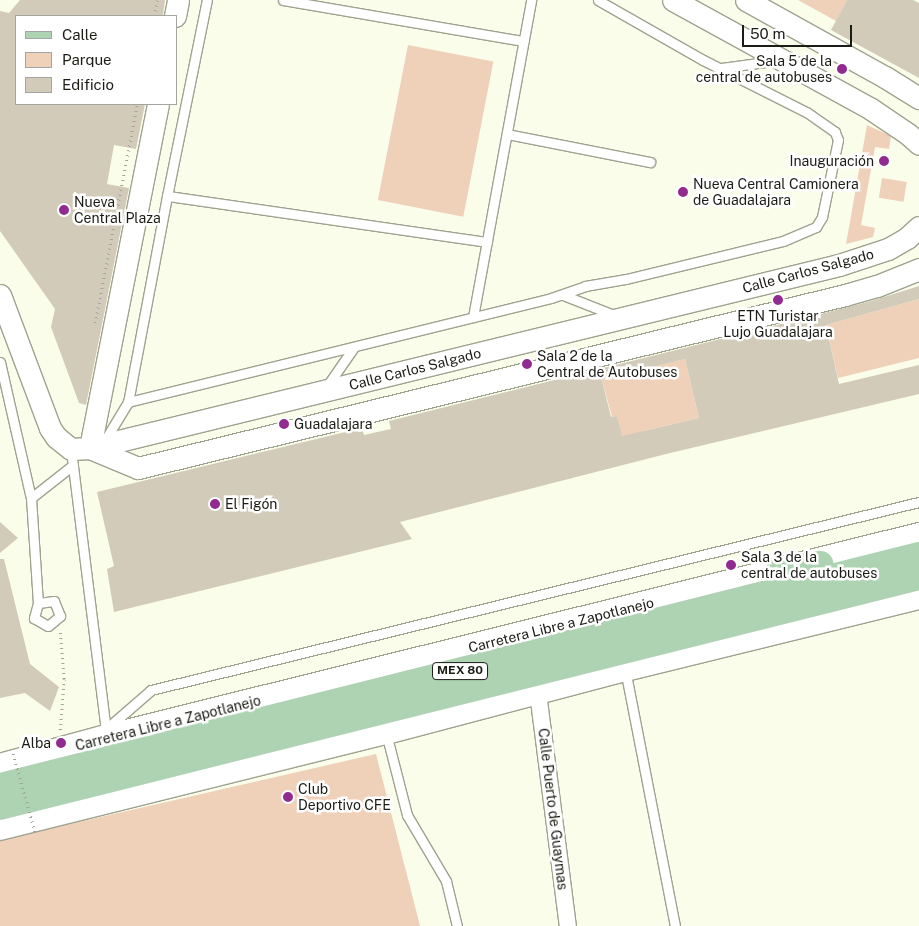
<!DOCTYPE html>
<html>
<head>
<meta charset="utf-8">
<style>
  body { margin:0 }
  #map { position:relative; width:919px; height:926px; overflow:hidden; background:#f9fdea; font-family:"Public Sans",sans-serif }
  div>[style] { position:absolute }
  .green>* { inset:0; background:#efd0b9; transform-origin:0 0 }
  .building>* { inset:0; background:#d3cbb9 }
  .path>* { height:2.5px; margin-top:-1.25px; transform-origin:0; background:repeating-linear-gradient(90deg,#a2a597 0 1px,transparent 0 5px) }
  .roads { filter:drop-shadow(1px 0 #9ea390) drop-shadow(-1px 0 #9ea390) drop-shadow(0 1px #9ea390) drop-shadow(0 -1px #9ea390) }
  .service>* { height:9px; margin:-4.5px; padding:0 4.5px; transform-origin:4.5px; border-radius:4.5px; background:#fff }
  .minor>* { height:16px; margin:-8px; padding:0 8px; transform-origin:8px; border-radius:8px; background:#fff }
  .tertiary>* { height:21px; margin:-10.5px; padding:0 10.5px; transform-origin:10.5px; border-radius:10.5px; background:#fff }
  .secondary>* { height:24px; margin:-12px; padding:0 12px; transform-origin:12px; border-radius:12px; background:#fff }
  .primary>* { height:26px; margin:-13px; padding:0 13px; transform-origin:13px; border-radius:13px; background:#add3b2 }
  .path-bridge>* { height:2.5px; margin-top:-1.25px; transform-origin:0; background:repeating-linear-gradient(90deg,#a2a597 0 1px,transparent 0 5px) }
  .dots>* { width:14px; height:14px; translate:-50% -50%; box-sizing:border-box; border:2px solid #fff; border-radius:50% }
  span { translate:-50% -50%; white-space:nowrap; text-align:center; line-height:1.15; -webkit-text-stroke:5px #fff; paint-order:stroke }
  .shield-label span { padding:1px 4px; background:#fff; border:1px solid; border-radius:4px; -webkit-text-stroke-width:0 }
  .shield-label { font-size:12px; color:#1b1c15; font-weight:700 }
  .poi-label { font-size:14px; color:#1b1c15 }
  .right { translate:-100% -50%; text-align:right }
  .left { translate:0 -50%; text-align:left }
  .street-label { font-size:14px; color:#1b1c15 }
  .legend { position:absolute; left:15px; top:15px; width:162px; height:90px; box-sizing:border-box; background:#fff; border:1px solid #a4a4a1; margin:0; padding:6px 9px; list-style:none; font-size:15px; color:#1b1c15 }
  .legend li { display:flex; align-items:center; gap:10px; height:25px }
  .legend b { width:25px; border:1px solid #a4a4a1 }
  .scale { position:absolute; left:742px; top:25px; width:110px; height:22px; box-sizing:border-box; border:2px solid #1b1c15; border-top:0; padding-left:6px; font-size:15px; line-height:18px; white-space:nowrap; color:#1b1c15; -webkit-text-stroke:4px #fff; paint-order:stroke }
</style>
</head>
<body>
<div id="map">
  <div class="green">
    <i style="clip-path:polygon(798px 0,847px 0,836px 21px)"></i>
    <i style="left:408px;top:45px;width:87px;height:158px;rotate:11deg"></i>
    <i style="clip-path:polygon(867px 125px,891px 136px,889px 149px,875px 147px,861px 225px,875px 228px,873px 237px,846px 244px)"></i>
    <i style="left:882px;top:178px;width:25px;height:20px;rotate:9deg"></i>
    <i style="clip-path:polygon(919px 299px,919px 358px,838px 378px,826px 325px)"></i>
    <i style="clip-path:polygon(685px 359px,699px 418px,643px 431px,622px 439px,617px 416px,612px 417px,602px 380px)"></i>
    <i style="clip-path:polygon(376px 754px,420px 926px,0 926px,0 840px)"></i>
  </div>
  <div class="building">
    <i style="clip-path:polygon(20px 0,165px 0,163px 16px,16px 16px,16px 104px,145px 104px,136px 149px,114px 145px,107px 184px,129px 188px,86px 405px,79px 403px,51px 327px,55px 309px,0 231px,0 11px,9px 13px)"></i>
    <i style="clip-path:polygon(847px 0,913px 0,919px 3px,919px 78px,831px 30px)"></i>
    <i style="clip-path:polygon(evenodd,919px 286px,919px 299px,826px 325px,839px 384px,919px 365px,919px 394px,666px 454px,400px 522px,412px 539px,114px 612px,107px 569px,114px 566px,97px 492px,362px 428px,364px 435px,391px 429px,389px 421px,801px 319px,871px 301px,919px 286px,685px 359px,699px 418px,622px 436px,617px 416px,611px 417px,602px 380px,685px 359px)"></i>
    <i style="clip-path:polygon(0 522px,18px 538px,0 553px)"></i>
    <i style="clip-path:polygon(0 559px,4px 559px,30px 664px,59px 687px,50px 711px,25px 693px,0 698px)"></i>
  </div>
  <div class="path">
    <i style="left:154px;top:16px;width:16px;rotate:-79deg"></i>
    <i style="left:95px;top:323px;width:223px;rotate:-79.1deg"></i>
    <i style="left:60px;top:730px;width:51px;rotate:-85.5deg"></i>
    <i style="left:64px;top:679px;width:48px;rotate:-94.8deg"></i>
  </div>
  <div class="roads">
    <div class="service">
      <i style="left:283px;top:0;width:244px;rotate:9.7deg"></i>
      <i style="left:720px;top:68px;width:53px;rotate:-7.5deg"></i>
      <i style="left:507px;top:134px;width:146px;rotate:11.1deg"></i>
      <i style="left:167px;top:196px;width:200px;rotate:-78.5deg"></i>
      <i style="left:487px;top:242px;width:323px;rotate:-171.8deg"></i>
      <i style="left:167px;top:196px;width:210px;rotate:100.7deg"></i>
      <i style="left:128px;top:402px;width:436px;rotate:-13.8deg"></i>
      <i style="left:551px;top:298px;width:36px;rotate:-19deg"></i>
      <i style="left:585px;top:286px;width:42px;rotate:-9.7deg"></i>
      <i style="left:626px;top:279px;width:162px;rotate:-13.6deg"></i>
      <i style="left:783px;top:241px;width:36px;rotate:-23deg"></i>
      <i style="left:816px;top:227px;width:12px;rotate:-59deg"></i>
      <i style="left:822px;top:217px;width:79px;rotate:-78.3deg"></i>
      <i style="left:838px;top:140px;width:9px;rotate:-111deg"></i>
      <i style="left:835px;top:132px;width:35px;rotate:-145deg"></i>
      <i style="left:806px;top:112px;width:115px;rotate:-153.2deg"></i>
      <i style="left:703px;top:60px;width:121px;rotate:-150.3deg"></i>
      <i style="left:563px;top:295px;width:55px;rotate:21.4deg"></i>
      <i style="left:473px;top:317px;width:322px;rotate:-79.6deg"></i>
      <i style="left:0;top:362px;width:139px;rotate:77.2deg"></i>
      <i style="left:31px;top:498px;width:105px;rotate:86.2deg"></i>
      <i style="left:38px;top:603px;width:16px;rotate:105deg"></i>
      <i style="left:34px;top:618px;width:16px;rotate:30deg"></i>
      <i style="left:48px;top:626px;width:16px;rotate:-40deg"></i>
      <i style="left:60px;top:616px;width:16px;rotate:-112deg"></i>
      <i style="left:54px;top:601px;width:16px;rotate:173deg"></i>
      <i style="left:327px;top:386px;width:47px;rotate:-55.3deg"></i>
      <i style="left:105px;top:440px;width:44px;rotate:-58.8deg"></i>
      <i style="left:71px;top:450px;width:284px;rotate:82.9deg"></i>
      <i style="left:31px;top:498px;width:53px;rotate:-38.2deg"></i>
      <i style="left:625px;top:669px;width:262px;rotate:79deg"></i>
      <i style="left:105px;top:730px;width:61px;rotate:-41deg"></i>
      <i style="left:151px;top:690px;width:791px;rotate:-13.76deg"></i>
      <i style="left:386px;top:733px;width:85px;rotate:75.6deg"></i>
      <i style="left:407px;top:815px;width:77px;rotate:59.4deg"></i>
      <i style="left:446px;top:881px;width:46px;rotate:76.3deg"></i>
    </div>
    <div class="minor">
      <i style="left:538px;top:693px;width:235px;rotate:82.7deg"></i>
    </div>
    <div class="tertiary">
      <i style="left:673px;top:0;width:226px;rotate:28.8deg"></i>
      <i style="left:871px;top:109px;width:45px;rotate:34deg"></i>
      <i style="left:908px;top:134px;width:15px;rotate:42deg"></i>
      <i style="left:746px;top:0;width:159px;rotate:29deg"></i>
      <i style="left:885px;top:77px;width:40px;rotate:32deg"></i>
      <i style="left:175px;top:16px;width:16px;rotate:-79deg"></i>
      <i style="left:158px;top:104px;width:351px;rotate:101.2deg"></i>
      <i style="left:90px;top:448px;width:52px;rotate:22.6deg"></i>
      <i style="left:138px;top:468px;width:728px;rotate:-13.75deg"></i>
      <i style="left:845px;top:295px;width:33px;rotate:-16deg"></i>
      <i style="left:877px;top:286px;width:45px;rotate:-22deg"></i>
      <i style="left:0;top:295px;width:142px;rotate:69.4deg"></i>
      <i style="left:50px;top:428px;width:11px;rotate:56deg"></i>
      <i style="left:56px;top:437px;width:19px;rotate:39deg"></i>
      <i style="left:71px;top:449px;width:19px;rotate:-3deg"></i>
      <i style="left:90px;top:448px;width:771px;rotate:-13.73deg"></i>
      <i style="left:839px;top:265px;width:52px;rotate:-18.1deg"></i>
      <i style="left:888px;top:249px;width:22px;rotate:-30deg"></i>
      <i style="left:907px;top:238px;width:16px;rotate:-43deg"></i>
    </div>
    <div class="secondary">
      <i style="left:0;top:766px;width:110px;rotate:-15.3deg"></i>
      <i style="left:106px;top:737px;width:838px;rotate:-13.95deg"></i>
      <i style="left:0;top:828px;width:398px;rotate:-14deg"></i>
      <i style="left:386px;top:732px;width:247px;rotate:-14.8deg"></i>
      <i style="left:625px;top:669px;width:303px;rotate:-13.8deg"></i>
    </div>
    <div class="primary">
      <i style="left:778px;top:571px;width:43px;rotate:-9.5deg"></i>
      <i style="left:0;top:786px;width:948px;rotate:-14.11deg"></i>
      <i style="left:0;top:807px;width:947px;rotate:-14.05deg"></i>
    </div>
  </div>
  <div class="path-bridge">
    <i style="left:12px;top:749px;width:89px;rotate:74.4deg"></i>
  </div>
  <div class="dots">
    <i style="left:842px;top:69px;background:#912b90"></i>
    <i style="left:884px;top:161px;background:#912b90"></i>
    <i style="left:683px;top:192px;background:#912b90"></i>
    <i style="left:64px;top:210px;background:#912b90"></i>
    <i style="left:778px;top:300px;background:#912b90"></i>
    <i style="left:527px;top:364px;background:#912b90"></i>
    <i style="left:284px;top:424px;background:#912b90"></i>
    <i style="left:215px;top:504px;background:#912b90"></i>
    <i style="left:731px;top:565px;background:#912b90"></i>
    <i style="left:61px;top:743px;background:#912b90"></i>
    <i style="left:288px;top:797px;background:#912b90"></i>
  </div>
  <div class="shield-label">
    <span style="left:460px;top:671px">MEX 80</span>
  </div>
  <div class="poi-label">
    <span class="right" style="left:832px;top:69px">Sala 5 de la<br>central de autobuses</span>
    <span class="right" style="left:874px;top:161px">Inauguración</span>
    <span class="left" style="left:693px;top:192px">Nueva Central Camionera<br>de Guadalajara</span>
    <span class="left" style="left:74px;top:210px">Nueva<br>Central Plaza</span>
    <span style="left:778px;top:324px">ETN Turistar<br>Lujo Guadalajara</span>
    <span class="left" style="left:537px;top:364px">Sala 2 de la<br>Central de Autobuses</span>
    <span class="left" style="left:294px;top:424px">Guadalajara</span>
    <span class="left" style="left:225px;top:504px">El Figón</span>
    <span class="left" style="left:741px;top:565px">Sala 3 de la<br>central de autobuses</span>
    <span class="right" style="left:51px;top:743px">Alba</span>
    <span class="left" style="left:298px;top:797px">Club<br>Deportivo CFE</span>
  </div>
  <div class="street-label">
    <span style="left:808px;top:271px;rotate:-15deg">Calle Carlos Salgado</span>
    <span style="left:415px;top:369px;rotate:-14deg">Calle Carlos Salgado</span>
    <span style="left:561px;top:625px;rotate:-14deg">Carretera Libre a Zapotlanejo</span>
    <span style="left:168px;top:723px;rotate:-14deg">Carretera Libre a Zapotlanejo</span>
    <span style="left:553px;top:809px;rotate:83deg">Calle Puerto de Guaymas</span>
  </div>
  <ul class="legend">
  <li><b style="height:6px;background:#add3b2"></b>Calle</li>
  <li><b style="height:14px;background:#efd0b9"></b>Parque</li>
  <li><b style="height:14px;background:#d3cbb9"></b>Edificio</li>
  </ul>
  <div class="scale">50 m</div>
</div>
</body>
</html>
